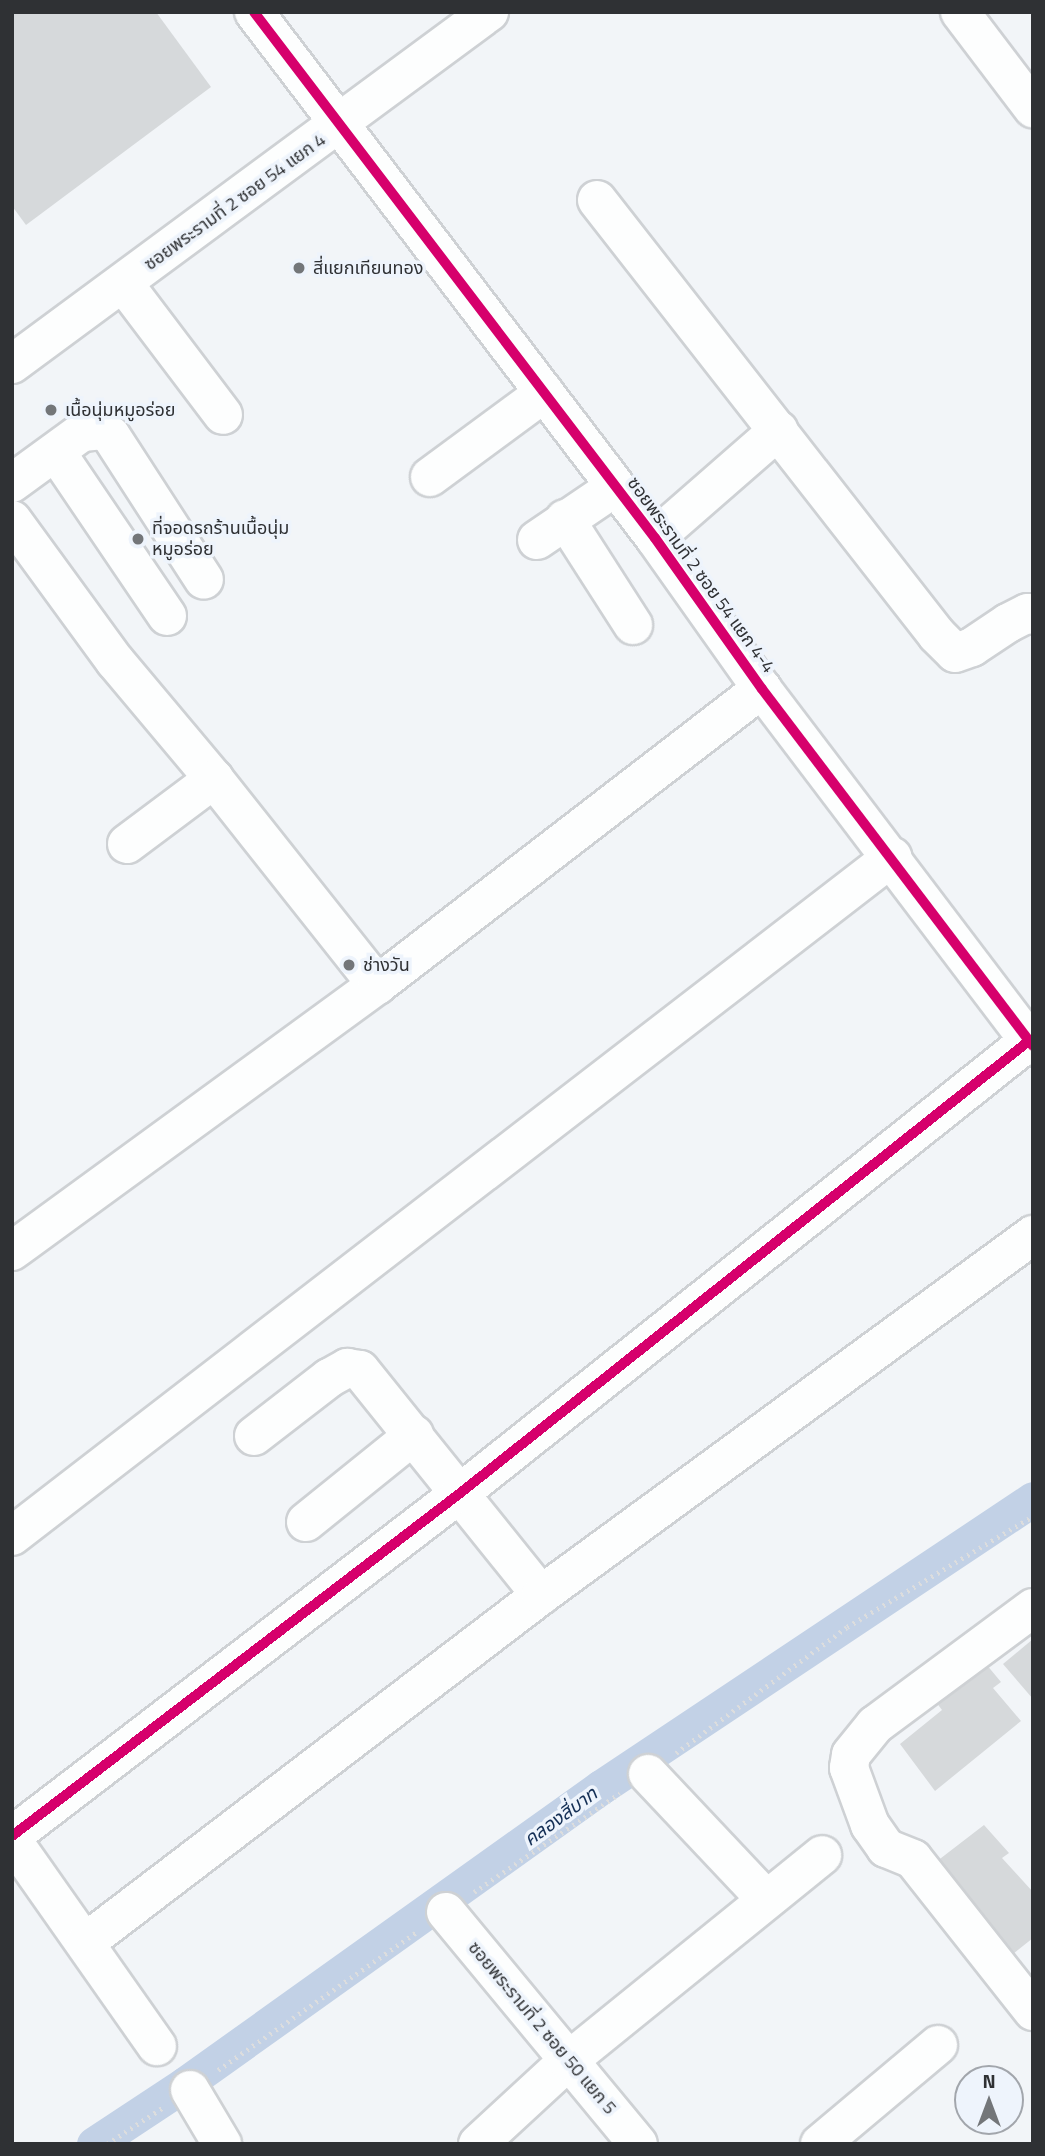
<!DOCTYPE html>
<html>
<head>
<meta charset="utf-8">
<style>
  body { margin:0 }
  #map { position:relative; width:1045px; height:2156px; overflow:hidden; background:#f2f5f8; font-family:"Titillium Web","Noto Sans Thai",sans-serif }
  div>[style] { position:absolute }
  .canal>* { height:35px; margin:-17.5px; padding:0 17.5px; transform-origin:17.5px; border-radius:17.5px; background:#c2d1e6 }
  .building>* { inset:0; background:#d6d9db }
  .path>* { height:4.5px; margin-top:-2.25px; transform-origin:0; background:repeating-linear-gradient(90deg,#dcddde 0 2px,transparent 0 7px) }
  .roads { filter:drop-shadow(2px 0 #ced1d4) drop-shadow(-2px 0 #ced1d4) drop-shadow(0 2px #ced1d4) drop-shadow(0 -2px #ced1d4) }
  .minor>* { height:38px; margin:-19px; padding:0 19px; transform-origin:19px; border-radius:19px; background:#fdfefe }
  .cycleway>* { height:10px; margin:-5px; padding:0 5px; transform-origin:5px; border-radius:5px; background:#d6006c }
  .dots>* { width:19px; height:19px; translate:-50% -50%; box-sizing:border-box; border:4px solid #eef4fc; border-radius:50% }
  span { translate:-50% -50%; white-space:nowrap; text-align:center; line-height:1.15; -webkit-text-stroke:7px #eef4fc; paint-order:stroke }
  .street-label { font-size:18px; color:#2f3134 }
  .poi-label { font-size:18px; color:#2f3134 }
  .left { translate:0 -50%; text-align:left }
  .water-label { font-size:19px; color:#142f55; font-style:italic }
  .frame { position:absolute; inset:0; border:14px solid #2f3134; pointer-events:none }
  .north { position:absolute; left:954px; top:2065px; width:70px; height:70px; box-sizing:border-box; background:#eef4fc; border:2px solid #a2a6ac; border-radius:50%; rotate:0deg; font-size:19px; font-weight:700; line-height:28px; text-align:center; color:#2f3134 }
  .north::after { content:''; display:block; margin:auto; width:24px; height:32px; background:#737679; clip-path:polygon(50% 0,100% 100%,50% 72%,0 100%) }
</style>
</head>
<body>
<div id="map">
  <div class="canal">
    <i style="left:94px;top:2144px;width:109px;rotate:-33.4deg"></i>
    <i style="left:185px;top:2084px;width:511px;rotate:-35.52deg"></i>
    <i style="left:601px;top:1787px;width:519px;rotate:-33.69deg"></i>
  </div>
  <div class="building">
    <i style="clip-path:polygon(12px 12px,156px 12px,211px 87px,26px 225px,12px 206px)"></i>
    <i style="clip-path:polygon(1033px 1639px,1033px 1699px,1003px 1664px)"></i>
    <i style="clip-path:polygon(986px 1664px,1001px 1682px,993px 1688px,1021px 1721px,935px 1791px,900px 1744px,942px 1710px,936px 1702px)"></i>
    <i style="clip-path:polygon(984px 1825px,1009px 1853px,1002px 1858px,1033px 1892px,1033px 1938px,1009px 1957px,932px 1865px)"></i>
  </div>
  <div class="path">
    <i style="left:676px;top:1753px;width:212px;rotate:-36.4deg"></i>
    <i style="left:847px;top:1627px;width:217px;rotate:-30.8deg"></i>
    <i style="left:474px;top:1892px;width:176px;rotate:-34.1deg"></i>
    <i style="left:218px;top:2070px;width:244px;rotate:-34.8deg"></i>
    <i style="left:107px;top:2144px;width:66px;rotate:-33.2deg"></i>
  </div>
  <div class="roads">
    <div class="minor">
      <i style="left:254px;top:12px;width:661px;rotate:52.68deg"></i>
      <i style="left:655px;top:538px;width:185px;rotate:54.7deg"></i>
      <i style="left:762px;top:689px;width:448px;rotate:52.8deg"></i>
      <i style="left:960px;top:12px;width:121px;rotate:52.8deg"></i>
      <i style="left:597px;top:200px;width:552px;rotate:51.99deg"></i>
      <i style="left:937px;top:635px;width:25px;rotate:45deg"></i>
      <i style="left:955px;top:653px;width:18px;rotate:-19deg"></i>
      <i style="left:972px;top:647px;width:43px;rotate:-33.7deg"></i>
      <i style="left:1008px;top:623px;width:22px;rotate:-27deg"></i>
      <i style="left:1028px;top:613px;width:5px;rotate:22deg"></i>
      <i style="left:124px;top:284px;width:164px;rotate:52.9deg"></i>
      <i style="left:12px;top:364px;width:593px;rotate:-36.43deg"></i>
      <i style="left:56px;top:452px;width:198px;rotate:55.9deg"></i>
      <i style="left:430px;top:477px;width:142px;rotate:-36.4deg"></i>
      <i style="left:12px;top:483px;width:87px;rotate:-36.1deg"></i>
      <i style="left:82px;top:432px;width:22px;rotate:-5deg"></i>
      <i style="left:104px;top:430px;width:9px;rotate:41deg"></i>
      <i style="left:111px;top:436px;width:171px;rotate:57.1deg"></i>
      <i style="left:565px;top:519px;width:126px;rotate:57.3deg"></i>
      <i style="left:12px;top:520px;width:175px;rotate:53.9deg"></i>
      <i style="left:115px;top:661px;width:154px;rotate:50deg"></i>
      <i style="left:214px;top:779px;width:263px;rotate:51.6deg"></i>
      <i style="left:655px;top:538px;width:164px;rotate:-41.1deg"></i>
      <i style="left:537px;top:540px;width:94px;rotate:-34.2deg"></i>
      <i style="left:127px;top:844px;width:109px;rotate:-36.8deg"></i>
      <i style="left:12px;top:1251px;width:452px;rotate:-36.1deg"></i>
      <i style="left:377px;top:985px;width:486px;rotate:-37.6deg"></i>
      <i style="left:254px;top:1436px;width:95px;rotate:-37.7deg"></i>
      <i style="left:329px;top:1378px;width:21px;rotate:-29deg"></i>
      <i style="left:347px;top:1368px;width:13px;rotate:9deg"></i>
      <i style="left:360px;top:1370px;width:289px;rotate:51.2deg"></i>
      <i style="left:306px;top:1522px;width:139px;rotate:-38.9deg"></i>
      <i style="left:12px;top:1536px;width:1112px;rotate:-37.65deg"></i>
      <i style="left:1033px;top:1608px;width:197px;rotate:143.5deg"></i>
      <i style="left:875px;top:1725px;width:38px;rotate:129deg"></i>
      <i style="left:851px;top:1755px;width:13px;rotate:99deg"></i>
      <i style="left:849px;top:1768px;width:61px;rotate:69.8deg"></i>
      <i style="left:870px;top:1825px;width:28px;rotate:55deg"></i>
      <i style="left:886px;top:1848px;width:29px;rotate:22deg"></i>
      <i style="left:913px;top:1859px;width:194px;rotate:51.7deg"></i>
      <i style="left:648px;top:1774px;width:172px;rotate:46.7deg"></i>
      <i style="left:12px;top:1836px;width:563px;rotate:-37.42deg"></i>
      <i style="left:459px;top:1494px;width:728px;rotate:-38.48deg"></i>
      <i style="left:12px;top:1840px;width:252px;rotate:54.9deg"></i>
      <i style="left:446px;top:1912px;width:301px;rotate:50.4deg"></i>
      <i style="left:86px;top:1942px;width:572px;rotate:-37.33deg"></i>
      <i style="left:541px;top:1595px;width:610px;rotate:-36.19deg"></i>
      <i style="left:190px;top:2090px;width:63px;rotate:59.3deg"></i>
      <i style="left:478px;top:2144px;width:122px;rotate:-42.7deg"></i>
      <i style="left:568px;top:2061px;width:327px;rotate:-39deg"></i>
      <i style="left:820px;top:2144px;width:154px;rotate:-40deg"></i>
    </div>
  </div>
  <div class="cycleway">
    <i style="left:254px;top:12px;width:661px;rotate:52.68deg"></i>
    <i style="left:655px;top:538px;width:185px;rotate:54.7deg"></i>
    <i style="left:762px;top:689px;width:448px;rotate:52.8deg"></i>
    <i style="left:12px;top:1836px;width:563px;rotate:-37.42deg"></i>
    <i style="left:459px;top:1494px;width:728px;rotate:-38.48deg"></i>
  </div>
  <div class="dots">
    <i style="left:299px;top:268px;background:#737679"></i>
    <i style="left:51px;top:410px;background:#737679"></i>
    <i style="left:138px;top:539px;background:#737679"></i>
    <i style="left:349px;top:965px;background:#737679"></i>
  </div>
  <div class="street-label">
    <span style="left:235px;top:202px;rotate:-36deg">ซอยพระรามที่ 2 ซอย 54 แยก 4</span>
    <span style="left:701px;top:575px;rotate:54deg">ซอยพระรามที่ 2 ซอย 54 แยก 4-4</span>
    <span style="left:542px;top:2028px;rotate:50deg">ซอยพระรามที่ 2 ซอย 50 แยก 5</span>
  </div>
  <div class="poi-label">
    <span class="left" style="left:313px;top:268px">สี่แยกเทียนทอง</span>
    <span class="left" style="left:65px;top:410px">เนื้อนุ่มหมูอร่อย</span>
    <span class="left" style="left:152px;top:539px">ที่จอดรถร้านเนื้อนุ่ม<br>หมูอร่อย</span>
    <span class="left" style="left:363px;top:965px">ช่างวัน</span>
  </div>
  <div class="water-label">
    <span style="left:560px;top:1816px;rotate:-36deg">คลองสี่บาท</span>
  </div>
  <div class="frame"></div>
  <div class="north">N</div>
</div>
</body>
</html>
